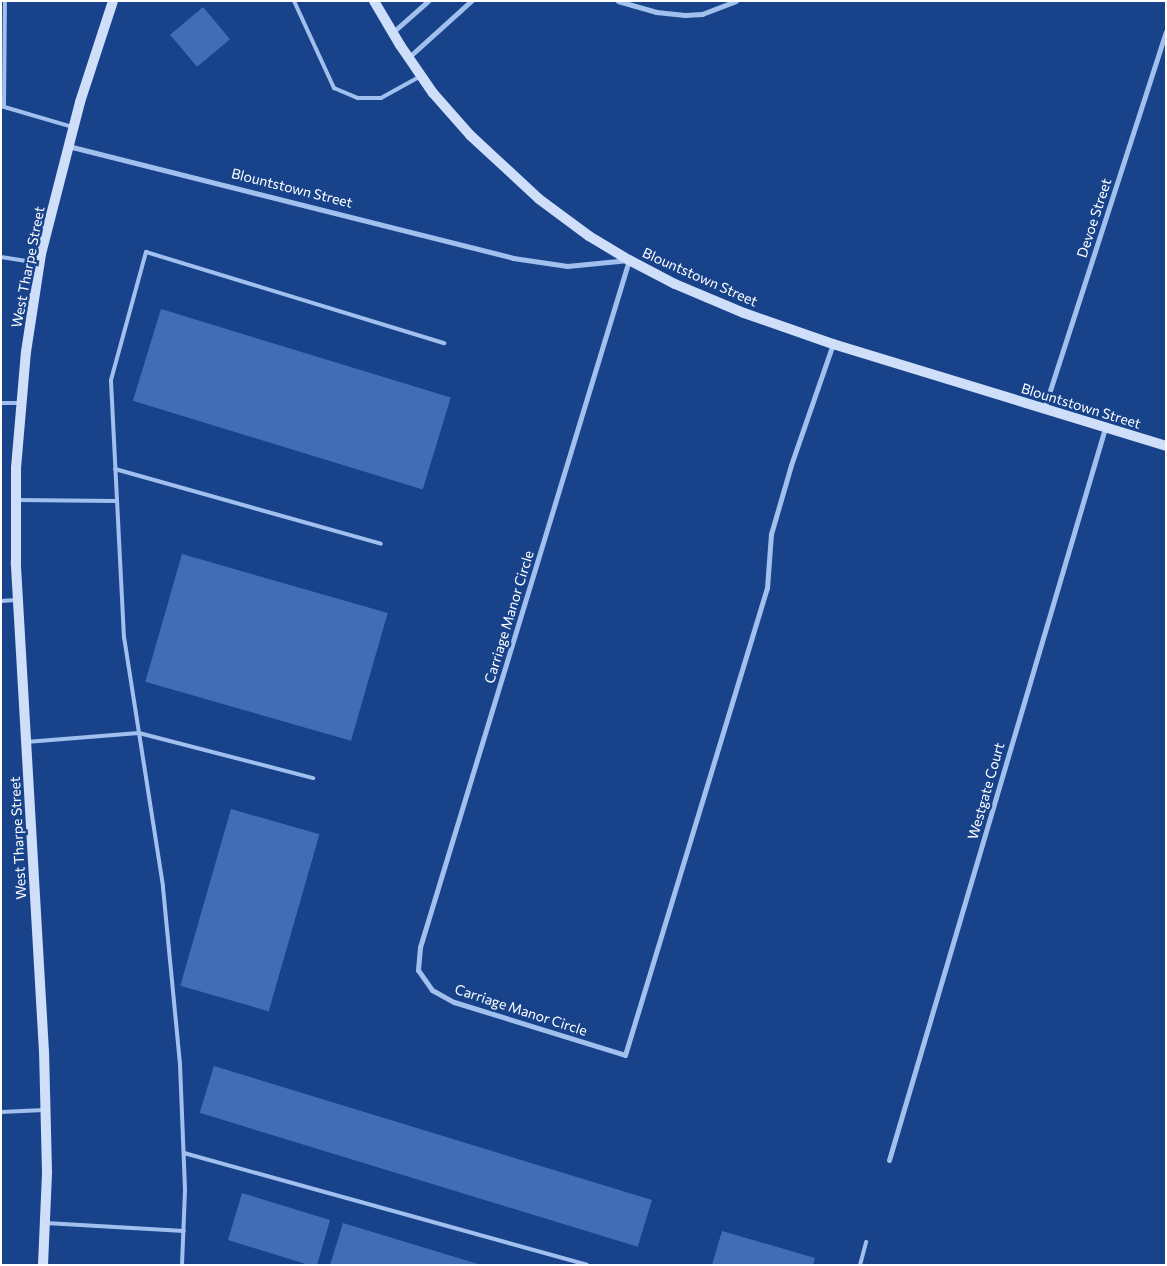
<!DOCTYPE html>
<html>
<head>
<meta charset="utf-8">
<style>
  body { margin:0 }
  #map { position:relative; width:1167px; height:1266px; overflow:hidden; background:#18438b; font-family:Commissioner,sans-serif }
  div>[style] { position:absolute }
  .building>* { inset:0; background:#406db4; transform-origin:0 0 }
  .lane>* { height:4px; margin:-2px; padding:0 2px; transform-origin:2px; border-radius:2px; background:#a2c0ee }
  .street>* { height:5px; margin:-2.5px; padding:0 2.5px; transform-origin:2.5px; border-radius:2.5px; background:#a2c0ee }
  .secondary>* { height:10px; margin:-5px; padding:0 5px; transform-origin:5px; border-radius:5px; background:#cfdffa }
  span { translate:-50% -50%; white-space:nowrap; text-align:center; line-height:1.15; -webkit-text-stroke:5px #18438b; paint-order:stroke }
  .street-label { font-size:14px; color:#fff }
  .frame { position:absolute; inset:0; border:2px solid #fff; pointer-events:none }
</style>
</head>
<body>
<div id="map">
  <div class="building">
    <i style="left:203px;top:7px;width:42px;height:43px;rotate:50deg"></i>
    <i style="left:161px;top:309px;width:303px;height:96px;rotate:17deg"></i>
    <i style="left:182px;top:554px;width:214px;height:133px;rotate:16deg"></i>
    <i style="left:231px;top:809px;width:92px;height:184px;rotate:16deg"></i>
    <i style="left:214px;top:1066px;width:458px;height:49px;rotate:17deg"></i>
    <i style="clip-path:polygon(242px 1193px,330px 1220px,317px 1265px,309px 1265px,228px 1240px)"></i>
    <i style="clip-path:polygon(343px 1223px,478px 1264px,477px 1265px,330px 1265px)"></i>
    <i style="clip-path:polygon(722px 1231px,815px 1258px,813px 1265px,712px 1265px)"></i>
  </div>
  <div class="lane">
    <i style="left:294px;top:1px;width:96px;rotate:65.3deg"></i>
    <i style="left:334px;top:88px;width:26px;rotate:23deg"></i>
    <i style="left:358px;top:98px;width:23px"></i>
    <i style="left:381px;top:98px;width:46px;rotate:-28.8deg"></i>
    <i style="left:1px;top:106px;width:75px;rotate:16.3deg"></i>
    <i style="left:4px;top:107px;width:106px;rotate:-89.5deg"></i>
    <i style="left:1px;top:257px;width:37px;rotate:9deg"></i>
    <i style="left:1px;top:403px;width:20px"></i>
    <i style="left:115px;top:469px;width:276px;rotate:15.7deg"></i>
    <i style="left:17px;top:500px;width:100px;rotate:0.6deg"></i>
    <i style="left:1px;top:601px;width:15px;rotate:-4deg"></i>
    <i style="left:26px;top:742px;width:113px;rotate:-4.6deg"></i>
    <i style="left:139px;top:733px;width:180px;rotate:14.5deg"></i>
    <i style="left:1px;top:1112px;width:43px;rotate:-2.7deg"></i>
    <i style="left:184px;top:1153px;width:418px;rotate:15.5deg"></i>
    <i style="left:46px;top:1223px;width:138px;rotate:3.3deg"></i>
    <i style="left:182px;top:1265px;width:76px;rotate:-87.7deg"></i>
    <i style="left:185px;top:1189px;width:125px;rotate:-92.3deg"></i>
    <i style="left:180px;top:1064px;width:179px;rotate:-95.5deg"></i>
    <i style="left:163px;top:886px;width:251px;rotate:-98.9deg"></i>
    <i style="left:124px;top:638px;width:258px;rotate:-92.9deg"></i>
    <i style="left:111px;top:380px;width:133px;rotate:-74.7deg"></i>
    <i style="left:146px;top:252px;width:312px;rotate:17deg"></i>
    <i style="left:860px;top:1265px;width:24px;rotate:-75deg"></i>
  </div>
  <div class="street">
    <i style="left:618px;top:1px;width:40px;rotate:16deg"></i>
    <i style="left:656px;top:12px;width:29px;rotate:6deg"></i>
    <i style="left:685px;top:15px;width:17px;rotate:-3deg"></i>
    <i style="left:702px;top:14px;width:36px;rotate:-21deg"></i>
    <i style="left:393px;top:32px;width:47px;rotate:-41.5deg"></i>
    <i style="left:409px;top:57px;width:84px;rotate:-42.1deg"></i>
    <i style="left:68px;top:146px;width:459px;rotate:14.1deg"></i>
    <i style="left:513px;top:258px;width:55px;rotate:8.4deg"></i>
    <i style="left:567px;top:266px;width:62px;rotate:-5.5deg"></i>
    <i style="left:629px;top:260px;width:718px;rotate:106.92deg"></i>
    <i style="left:420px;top:947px;width:23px;rotate:95deg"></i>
    <i style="left:418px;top:970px;width:24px;rotate:55deg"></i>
    <i style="left:432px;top:990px;width:25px;rotate:29deg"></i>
    <i style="left:454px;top:1002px;width:179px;rotate:17.2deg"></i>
    <i style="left:625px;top:1055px;width:488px;rotate:-73.1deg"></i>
    <i style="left:767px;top:588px;width:54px;rotate:-85.8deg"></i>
    <i style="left:771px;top:534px;width:72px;rotate:-73.8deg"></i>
    <i style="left:791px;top:465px;width:128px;rotate:-70.9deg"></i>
    <i style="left:1044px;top:409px;width:396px;rotate:-72.1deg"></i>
    <i style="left:889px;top:1160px;width:763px;rotate:-73.56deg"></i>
  </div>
  <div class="secondary">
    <i style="left:374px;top:1px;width:51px;rotate:59.4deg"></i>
    <i style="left:400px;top:45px;width:58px;rotate:55.5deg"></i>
    <i style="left:433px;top:93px;width:56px;rotate:48.6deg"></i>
    <i style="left:470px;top:135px;width:94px;rotate:42.8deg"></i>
    <i style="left:539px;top:199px;width:62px;rotate:36.5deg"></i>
    <i style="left:589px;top:236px;width:47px;rotate:31deg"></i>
    <i style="left:629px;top:260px;width:52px;rotate:27.6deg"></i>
    <i style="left:675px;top:284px;width:75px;rotate:22.8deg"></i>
    <i style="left:744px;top:313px;width:94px;rotate:19.2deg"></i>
    <i style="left:833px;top:344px;width:348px;rotate:17deg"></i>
    <i style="left:43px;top:1265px;width:93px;rotate:-87.5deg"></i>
    <i style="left:47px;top:1172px;width:120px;rotate:-91.4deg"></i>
    <i style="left:44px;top:1052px;width:491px;rotate:-93.3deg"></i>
    <i style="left:16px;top:562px;width:94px;rotate:-90deg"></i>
    <i style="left:16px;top:468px;width:116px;rotate:-85.1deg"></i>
    <i style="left:26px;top:352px;width:99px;rotate:-81.3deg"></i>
    <i style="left:41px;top:254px;width:157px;rotate:-75.6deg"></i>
    <i style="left:80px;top:102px;width:106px;rotate:-71.9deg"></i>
  </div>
  <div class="street-label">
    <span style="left:292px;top:188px;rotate:14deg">Blountstown Street</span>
    <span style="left:1094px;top:218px;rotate:-72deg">Devoe Street</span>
    <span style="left:28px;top:267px;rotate:-79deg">West Tharpe Street</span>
    <span style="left:700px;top:277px;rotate:24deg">Blountstown Street</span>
    <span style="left:1081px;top:406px;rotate:17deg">Blountstown Street</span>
    <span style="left:509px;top:617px;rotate:-73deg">Carriage Manor Circle</span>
    <span style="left:986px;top:791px;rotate:-74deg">Westgate Court</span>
    <span style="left:18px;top:838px;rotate:-93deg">West Tharpe Street</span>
    <span style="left:521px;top:1010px;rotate:18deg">Carriage Manor Circle</span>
  </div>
  <div class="frame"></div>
</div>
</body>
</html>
